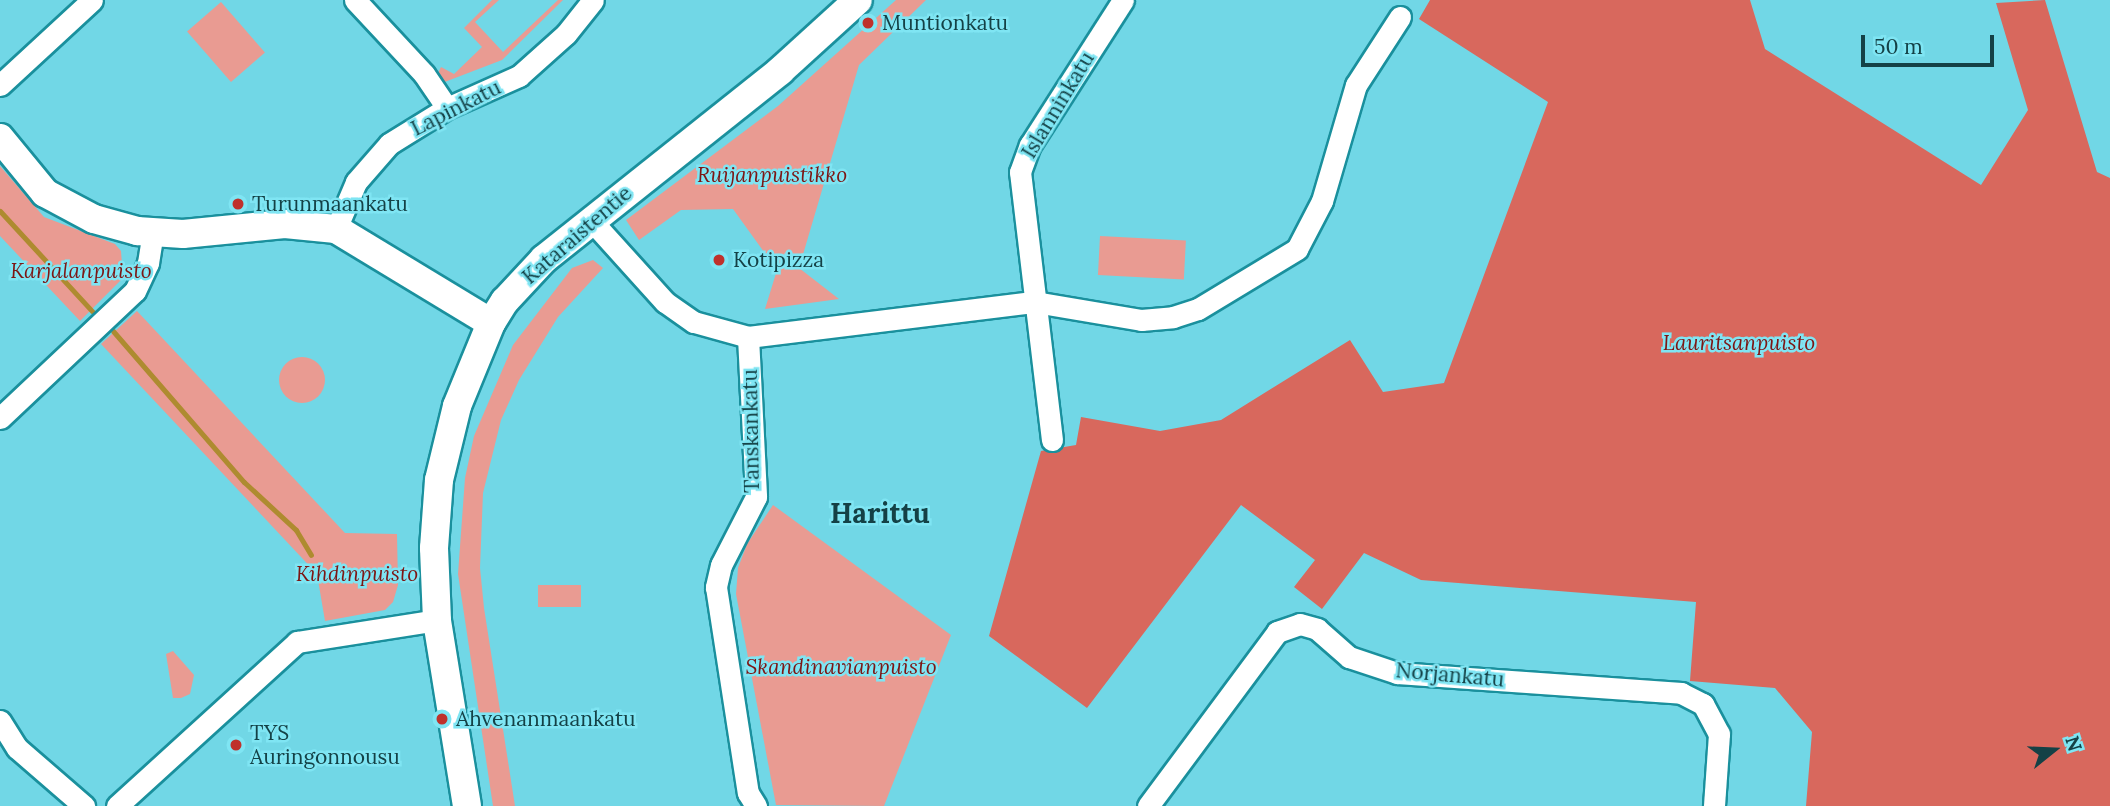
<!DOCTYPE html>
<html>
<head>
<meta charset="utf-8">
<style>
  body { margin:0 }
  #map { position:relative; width:2110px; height:806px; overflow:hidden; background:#71d7e6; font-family:Lora,serif }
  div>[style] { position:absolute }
  .green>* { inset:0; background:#e99b92; transform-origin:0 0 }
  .round { border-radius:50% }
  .forest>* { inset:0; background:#d8685d }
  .stream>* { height:5px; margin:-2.5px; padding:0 2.5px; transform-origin:2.5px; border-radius:2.5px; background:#ae8b30 }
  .roads { filter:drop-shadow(2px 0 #1a909d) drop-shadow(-2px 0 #1a909d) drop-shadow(0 2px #1a909d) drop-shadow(0 -2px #1a909d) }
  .street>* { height:21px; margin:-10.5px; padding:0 10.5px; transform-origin:10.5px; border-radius:10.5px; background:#fff }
  .secondary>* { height:28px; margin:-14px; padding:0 14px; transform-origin:14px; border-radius:14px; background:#fff }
  .dots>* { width:19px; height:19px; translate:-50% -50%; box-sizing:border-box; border:4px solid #7fe5f3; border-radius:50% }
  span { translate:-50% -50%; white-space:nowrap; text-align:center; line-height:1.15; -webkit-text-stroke:5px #7fe5f3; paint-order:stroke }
  .poi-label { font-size:21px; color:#144146 }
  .left { translate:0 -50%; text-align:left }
  .street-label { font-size:21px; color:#144146 }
  .park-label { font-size:21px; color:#7d1614; font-style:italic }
  .district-label { font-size:28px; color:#144146; font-weight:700 }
  .north { position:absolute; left:2019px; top:715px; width:70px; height:70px; -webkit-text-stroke:5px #7fe5f3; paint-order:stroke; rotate:72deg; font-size:19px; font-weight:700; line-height:28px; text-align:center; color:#144146 }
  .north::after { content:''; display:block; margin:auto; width:24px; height:32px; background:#144146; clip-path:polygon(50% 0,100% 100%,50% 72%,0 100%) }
  .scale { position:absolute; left:1861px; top:35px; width:133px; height:32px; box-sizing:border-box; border:4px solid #144146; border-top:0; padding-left:9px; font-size:21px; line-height:24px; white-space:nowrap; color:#144146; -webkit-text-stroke:5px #7fe5f3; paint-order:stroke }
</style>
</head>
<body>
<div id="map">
  <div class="green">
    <i style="clip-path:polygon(492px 0,499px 0,475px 22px,503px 52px,558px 0,563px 0,502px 60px,442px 83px,437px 75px,441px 67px,454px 74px,482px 47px,464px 28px)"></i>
    <i style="clip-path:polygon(896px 0,926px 0,859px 65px,799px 268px,839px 299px,765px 309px,777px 270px,733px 209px,681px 210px,639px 240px,626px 220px,778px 106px)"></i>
    <i style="left:221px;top:2px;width:67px;height:45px;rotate:49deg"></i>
    <i style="clip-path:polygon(0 166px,44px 217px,115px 244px,121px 251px,123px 278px,80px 321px,0 236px)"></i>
    <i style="left:1100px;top:236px;width:86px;height:39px;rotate:3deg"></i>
    <i style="clip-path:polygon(593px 260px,603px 268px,558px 317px,519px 380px,501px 420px,483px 493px,480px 568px,484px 608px,515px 806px,493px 806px,458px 574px,465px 478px,474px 436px,513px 345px,572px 268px)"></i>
    <i style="clip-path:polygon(137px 311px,345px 533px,397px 534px,398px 585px,393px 602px,385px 610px,325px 621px,317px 574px,101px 344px)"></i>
    <i class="round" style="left:279px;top:357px;width:46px;height:46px"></i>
    <i style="clip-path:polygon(773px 505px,951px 635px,884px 806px,776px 805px,736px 594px,738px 568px,747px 544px)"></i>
    <i style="left:538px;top:585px;width:43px;height:22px"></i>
    <i style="clip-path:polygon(173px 651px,194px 675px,190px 694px,181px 698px,173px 698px,166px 654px)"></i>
  </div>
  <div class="forest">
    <i style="clip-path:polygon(1430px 0,1750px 0,1765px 49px,1981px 185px,2028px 110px,1996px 3px,2045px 0,2097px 172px,2110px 178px,2110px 806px,1806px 806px,1812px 732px,1775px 688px,1690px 681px,1696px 602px,1421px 580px,1364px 553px,1322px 609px,1294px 587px,1315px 560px,1241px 505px,1087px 708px,989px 636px,1041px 451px,1076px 445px,1081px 417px,1160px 431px,1221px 420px,1350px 340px,1383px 392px,1444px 383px,1548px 102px,1419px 19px)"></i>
  </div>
  <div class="stream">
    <i style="left:0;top:211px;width:136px;rotate:47.4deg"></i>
    <i style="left:113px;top:331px;width:200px;rotate:49.1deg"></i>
    <i style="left:244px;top:482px;width:71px;rotate:42.7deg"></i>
    <i style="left:296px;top:530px;width:29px;rotate:59deg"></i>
  </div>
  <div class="roads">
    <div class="street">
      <i style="left:355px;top:0;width:101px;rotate:47deg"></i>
      <i style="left:424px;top:74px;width:41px;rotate:55.9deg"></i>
      <i style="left:0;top:85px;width:125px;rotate:-42.7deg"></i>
      <i style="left:590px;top:219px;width:112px;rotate:47.9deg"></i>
      <i style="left:665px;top:302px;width:35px;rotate:35deg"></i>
      <i style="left:694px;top:322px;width:56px;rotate:15.5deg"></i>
      <i style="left:748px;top:337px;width:289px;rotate:-7deg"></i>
      <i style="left:1035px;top:302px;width:108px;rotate:9.6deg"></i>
      <i style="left:1141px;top:320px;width:32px;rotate:-5deg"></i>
      <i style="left:1173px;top:317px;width:26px;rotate:-18deg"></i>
      <i style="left:1198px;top:309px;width:116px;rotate:-31.2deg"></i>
      <i style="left:1297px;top:249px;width:54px;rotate:-62.5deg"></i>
      <i style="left:1322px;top:201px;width:121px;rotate:-73.7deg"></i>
      <i style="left:1356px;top:85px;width:81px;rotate:-57.1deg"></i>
      <i style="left:336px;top:229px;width:51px;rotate:-66.9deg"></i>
      <i style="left:356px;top:182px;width:50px;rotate:-49deg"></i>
      <i style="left:389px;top:144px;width:68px;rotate:-31.8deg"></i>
      <i style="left:447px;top:108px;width:79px;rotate:-24deg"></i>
      <i style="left:519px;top:76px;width:63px;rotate:-41.8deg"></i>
      <i style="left:566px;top:34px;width:43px;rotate:-51.5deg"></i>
      <i style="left:748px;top:337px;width:160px;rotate:87.1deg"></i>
      <i style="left:756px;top:497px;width:76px;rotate:117.2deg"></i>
      <i style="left:721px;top:565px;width:23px;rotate:103deg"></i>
      <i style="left:716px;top:587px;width:208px;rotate:81.2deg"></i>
      <i style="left:748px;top:793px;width:15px;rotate:58deg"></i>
      <i style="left:0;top:418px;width:185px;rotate:-43.3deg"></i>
      <i style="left:135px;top:291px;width:31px;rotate:-65deg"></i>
      <i style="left:148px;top:263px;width:30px;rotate:-81deg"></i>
      <i style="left:1052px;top:440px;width:270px;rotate:-96.8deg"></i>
      <i style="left:1020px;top:172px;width:29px;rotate:-70deg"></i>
      <i style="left:1030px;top:145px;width:172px;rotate:-57.3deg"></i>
      <i style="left:0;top:721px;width:32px;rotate:58deg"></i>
      <i style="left:17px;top:748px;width:89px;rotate:40.9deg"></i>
      <i style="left:117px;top:806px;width:244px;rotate:-42.3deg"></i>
      <i style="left:297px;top:642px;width:142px;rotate:-8.9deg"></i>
      <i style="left:1148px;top:806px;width:217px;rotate:-53.4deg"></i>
      <i style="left:1277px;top:632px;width:24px;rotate:-19deg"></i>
      <i style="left:1300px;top:624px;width:18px;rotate:16deg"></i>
      <i style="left:1317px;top:629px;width:43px;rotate:41.2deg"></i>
      <i style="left:1349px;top:657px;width:51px;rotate:18.4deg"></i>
      <i style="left:1397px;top:673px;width:285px;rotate:4deg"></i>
      <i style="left:1681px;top:693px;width:25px;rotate:27deg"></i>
      <i style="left:1703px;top:704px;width:34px;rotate:62deg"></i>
      <i style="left:1719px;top:734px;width:72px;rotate:94deg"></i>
    </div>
    <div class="secondary">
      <i style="left:0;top:138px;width:71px;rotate:50.7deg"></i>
      <i style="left:45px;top:193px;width:55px;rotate:28deg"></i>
      <i style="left:94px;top:219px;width:45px;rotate:15.6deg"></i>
      <i style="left:137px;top:231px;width:46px;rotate:3.7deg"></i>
      <i style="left:183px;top:234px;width:102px;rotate:-5.6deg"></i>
      <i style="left:285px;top:224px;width:51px;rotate:5.6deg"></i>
      <i style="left:336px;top:229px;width:181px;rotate:31.2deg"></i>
      <i style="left:467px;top:806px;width:188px;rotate:-99.2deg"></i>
      <i style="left:437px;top:620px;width:72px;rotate:-92.4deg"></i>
      <i style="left:434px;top:548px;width:68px;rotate:-85.8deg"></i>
      <i style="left:439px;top:480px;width:76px;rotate:-76.3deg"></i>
      <i style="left:457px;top:406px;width:90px;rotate:-67.7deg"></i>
      <i style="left:491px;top:323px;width:26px;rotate:-58deg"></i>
      <i style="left:505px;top:301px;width:57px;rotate:-47.1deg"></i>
      <i style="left:544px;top:259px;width:302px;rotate:-38.5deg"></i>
      <i style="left:780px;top:71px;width:105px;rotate:-42.3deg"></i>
    </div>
  </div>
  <div class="dots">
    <i style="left:868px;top:23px;background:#bf312c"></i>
    <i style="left:238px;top:204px;background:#bf312c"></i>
    <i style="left:719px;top:260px;background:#bf312c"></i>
    <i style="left:442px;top:719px;background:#bf312c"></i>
    <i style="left:236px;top:745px;background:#bf312c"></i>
  </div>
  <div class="poi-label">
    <span class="left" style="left:882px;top:23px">Muntionkatu</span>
    <span class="left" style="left:252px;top:204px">Turunmaankatu</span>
    <span class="left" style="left:733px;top:260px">Kotipizza</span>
    <span class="left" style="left:456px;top:719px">Ahvenanmaankatu</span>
    <span class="left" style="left:250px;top:745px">TYS<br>Auringonnousu</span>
  </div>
  <div class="street-label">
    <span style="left:1058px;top:105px;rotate:-59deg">Islanninkatu</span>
    <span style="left:456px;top:108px;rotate:-27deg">Lapinkatu</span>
    <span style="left:577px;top:235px;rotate:-41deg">Kataraistentie</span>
    <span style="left:751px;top:431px;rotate:-91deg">Tanskankatu</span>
    <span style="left:1450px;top:675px;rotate:5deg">Norjankatu</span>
  </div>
  <div class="park-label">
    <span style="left:772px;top:175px">Ruijanpuistikko</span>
    <span style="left:81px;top:271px">Karjalanpuisto</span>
    <span style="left:1739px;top:343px">Lauritsanpuisto</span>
    <span style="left:357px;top:574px">Kihdinpuisto</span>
    <span style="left:841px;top:667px">Skandinavianpuisto</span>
  </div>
  <div class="district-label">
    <span style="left:880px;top:513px">Harittu</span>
  </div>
  <div class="north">N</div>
  <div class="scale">50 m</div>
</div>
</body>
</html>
